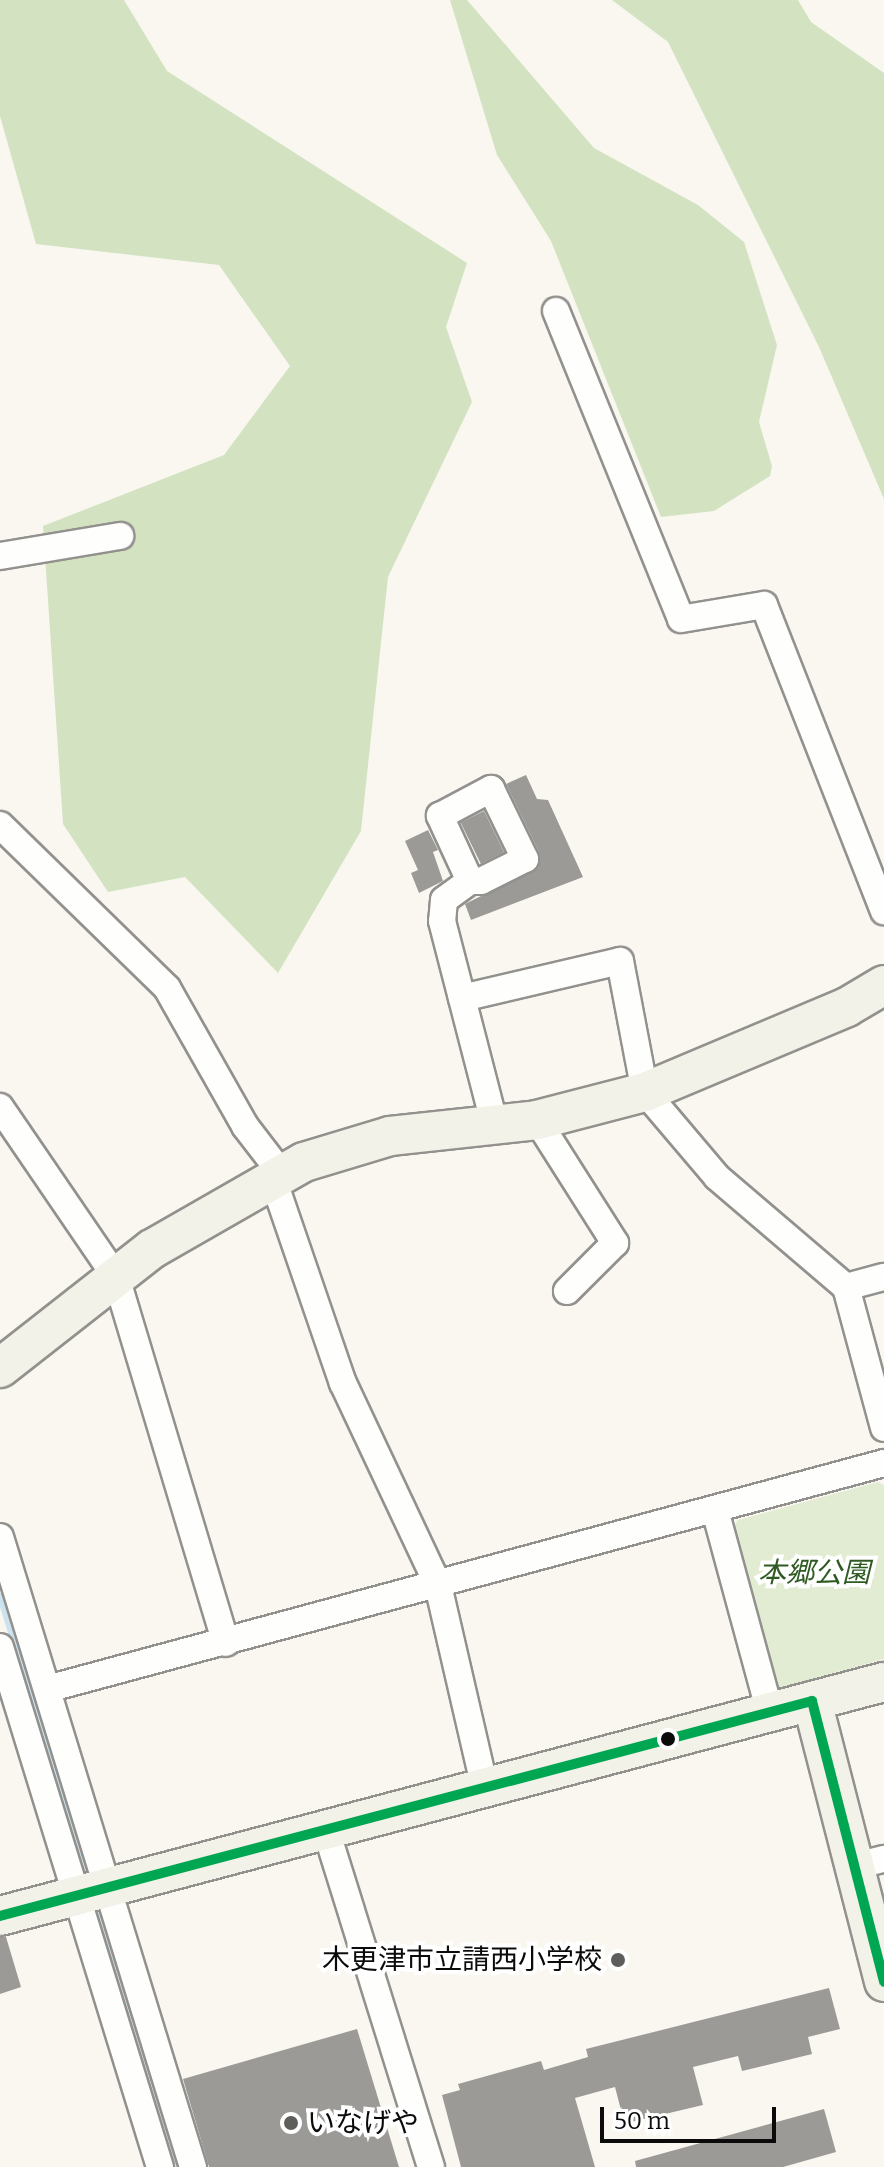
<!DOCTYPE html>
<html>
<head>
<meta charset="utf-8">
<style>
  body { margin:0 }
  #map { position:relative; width:884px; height:2167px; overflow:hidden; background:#f9f7f0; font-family:Bitter,"Noto Sans JP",serif }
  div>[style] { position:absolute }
  .green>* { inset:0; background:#e2ecd2 }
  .forest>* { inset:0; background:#d3e3c1 }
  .stream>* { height:7px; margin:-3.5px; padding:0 3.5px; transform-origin:3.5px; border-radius:3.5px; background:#cae3ef }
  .building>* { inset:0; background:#9c9a96; transform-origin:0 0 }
  .roads { filter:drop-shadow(2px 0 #92918e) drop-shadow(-2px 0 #92918e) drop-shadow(0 2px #92918e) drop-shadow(0 -2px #92918e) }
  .street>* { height:26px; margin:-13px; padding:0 13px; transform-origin:13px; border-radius:13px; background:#fefefd }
  .secondary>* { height:38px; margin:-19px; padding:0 19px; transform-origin:19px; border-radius:19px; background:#f3f2e8 }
  .bus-1>* { height:10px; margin:-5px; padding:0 5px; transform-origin:5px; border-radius:5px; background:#00a651 }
  .dots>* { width:22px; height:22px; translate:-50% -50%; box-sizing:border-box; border:4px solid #fff; border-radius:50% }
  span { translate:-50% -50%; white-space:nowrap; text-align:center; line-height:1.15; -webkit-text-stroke:8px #fff; paint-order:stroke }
  .park-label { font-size:28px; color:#2f5b23; font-style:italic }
  .poi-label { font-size:28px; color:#0b0b0b }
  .right { translate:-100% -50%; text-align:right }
  .left { translate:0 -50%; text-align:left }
  .scale { position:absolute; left:600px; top:2107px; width:176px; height:36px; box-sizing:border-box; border:4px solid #0b0b0b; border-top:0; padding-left:10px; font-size:24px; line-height:28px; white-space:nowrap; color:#0b0b0b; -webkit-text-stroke:6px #fff; paint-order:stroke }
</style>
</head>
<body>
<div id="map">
  <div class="green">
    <i style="clip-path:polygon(878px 1482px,884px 1485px,884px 1659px,780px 1688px,773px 1684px,730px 1532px,738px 1520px)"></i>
  </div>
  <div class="forest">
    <i style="clip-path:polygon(0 0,124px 0,167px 71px,467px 263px,446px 327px,472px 402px,388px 577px,361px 831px,278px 973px,185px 877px,108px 892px,63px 824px,43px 526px,224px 455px,290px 366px,219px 265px,36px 244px,0 116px)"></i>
    <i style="clip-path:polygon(450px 0,467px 0,594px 148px,698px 205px,744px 242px,777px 345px,759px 422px,772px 466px,770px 476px,714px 511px,661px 517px,551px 241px,497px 155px)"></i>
    <i style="clip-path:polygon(612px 0,798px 0,811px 22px,884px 73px,884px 499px,819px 347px,668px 42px)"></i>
  </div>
  <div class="stream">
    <i style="left:0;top:1596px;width:298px;rotate:73deg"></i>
    <i style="left:94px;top:1904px;width:275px;rotate:73.1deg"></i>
  </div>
  <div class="building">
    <i style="clip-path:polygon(526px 775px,537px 799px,548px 800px,583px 877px,471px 920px,465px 904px,539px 867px,539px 852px,506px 784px)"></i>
    <i style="left:484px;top:811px;width:46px;height:26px;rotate:64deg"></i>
    <i style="clip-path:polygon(428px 830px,438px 850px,433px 852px,443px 881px,419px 893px,411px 873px,418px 870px,405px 841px)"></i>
    <i style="clip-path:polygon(0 1937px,6px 1937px,21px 1987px,0 1994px)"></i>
    <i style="clip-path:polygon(829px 1988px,840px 2029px,808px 2037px,812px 2054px,742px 2071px,738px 2056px,693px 2067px,703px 2105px,631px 2122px,629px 2112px,622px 2114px,615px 2087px,575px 2098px,595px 2167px,461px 2167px,442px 2095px,460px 2090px,458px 2084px,541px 2061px,544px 2070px,588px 2057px,586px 2049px)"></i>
    <i style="clip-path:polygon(357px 2029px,399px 2167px,209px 2167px,183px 2079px)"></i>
    <i style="clip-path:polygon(824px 2109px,836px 2152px,783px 2167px,636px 2167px,635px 2161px)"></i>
  </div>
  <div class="roads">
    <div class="street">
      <i style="left:556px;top:311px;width:332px;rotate:67.9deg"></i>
      <i style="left:681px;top:619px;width:84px;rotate:-9.6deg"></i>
      <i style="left:764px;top:605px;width:329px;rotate:68.6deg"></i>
      <i style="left:0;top:556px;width:122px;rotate:-9.5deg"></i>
      <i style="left:0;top:825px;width:233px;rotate:44.3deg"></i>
      <i style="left:167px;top:988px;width:159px;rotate:60.5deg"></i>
      <i style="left:245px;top:1126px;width:61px;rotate:52.4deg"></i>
      <i style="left:470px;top:881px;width:72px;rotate:-114.8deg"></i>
      <i style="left:440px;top:816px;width:58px;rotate:-27.9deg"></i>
      <i style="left:491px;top:789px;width:78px;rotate:64.1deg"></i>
      <i style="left:525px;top:859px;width:49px;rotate:153.4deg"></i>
      <i style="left:481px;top:881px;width:11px;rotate:180deg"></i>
      <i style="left:470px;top:881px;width:32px;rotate:144deg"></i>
      <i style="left:444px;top:900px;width:21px;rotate:95deg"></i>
      <i style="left:442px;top:921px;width:212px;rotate:75.5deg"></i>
      <i style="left:462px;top:998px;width:162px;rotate:-13.2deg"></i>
      <i style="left:620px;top:961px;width:133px;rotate:79.2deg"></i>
      <i style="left:645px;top:1092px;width:111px;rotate:49.7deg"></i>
      <i style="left:717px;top:1177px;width:170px;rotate:40.5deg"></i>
      <i style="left:846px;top:1287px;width:146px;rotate:74.9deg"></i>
      <i style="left:0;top:1107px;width:206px;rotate:55.7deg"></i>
      <i style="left:116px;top:1277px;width:382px;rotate:73.3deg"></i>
      <i style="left:537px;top:1120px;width:146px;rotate:57.6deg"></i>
      <i style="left:615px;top:1243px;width:68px;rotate:135deg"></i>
      <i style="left:273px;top:1179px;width:216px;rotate:71.1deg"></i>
      <i style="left:343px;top:1383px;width:223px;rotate:64.8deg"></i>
      <i style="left:438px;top:1585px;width:208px;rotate:77deg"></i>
      <i style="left:846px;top:1287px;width:39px;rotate:-15deg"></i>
      <i style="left:715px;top:1510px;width:209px;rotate:74.8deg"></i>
      <i style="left:0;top:1537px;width:659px;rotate:72.97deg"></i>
      <i style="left:0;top:1647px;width:544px;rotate:72.9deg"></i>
      <i style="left:47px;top:1689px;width:867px;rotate:-15.11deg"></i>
      <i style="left:326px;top:1830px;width:353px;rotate:72.7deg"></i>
      <i style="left:855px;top:1866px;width:30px;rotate:-14deg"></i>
    </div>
    <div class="secondary">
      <i style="left:0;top:1368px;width:193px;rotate:-38.1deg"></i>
      <i style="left:152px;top:1249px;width:175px;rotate:-29.8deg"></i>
      <i style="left:304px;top:1162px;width:90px;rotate:-16.8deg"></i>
      <i style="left:390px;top:1136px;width:148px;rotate:-6.2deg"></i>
      <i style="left:537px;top:1120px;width:112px;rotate:-14.5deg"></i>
      <i style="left:645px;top:1092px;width:219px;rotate:-22.8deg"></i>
      <i style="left:847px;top:1007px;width:43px;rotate:-30.7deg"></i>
      <i style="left:812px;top:1701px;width:290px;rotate:75.6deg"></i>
      <i style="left:0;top:1916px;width:914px;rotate:-14.83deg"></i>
    </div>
  </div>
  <div class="bus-1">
    <i style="left:812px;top:1701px;width:290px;rotate:75.6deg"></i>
    <i style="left:0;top:1916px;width:840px;rotate:-14.83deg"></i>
  </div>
  <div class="dots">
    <i style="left:668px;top:1739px;background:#0b0b0b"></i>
    <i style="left:618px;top:1960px;background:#5e5e5b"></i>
    <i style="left:291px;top:2123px;background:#5e5e5b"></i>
  </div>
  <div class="park-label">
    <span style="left:814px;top:1573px">本郷公園</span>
  </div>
  <div class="poi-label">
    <span class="right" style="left:602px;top:1960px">木更津市立請西小学校</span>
    <span class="left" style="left:307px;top:2123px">いなげや</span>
  </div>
  <div class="scale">50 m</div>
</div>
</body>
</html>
